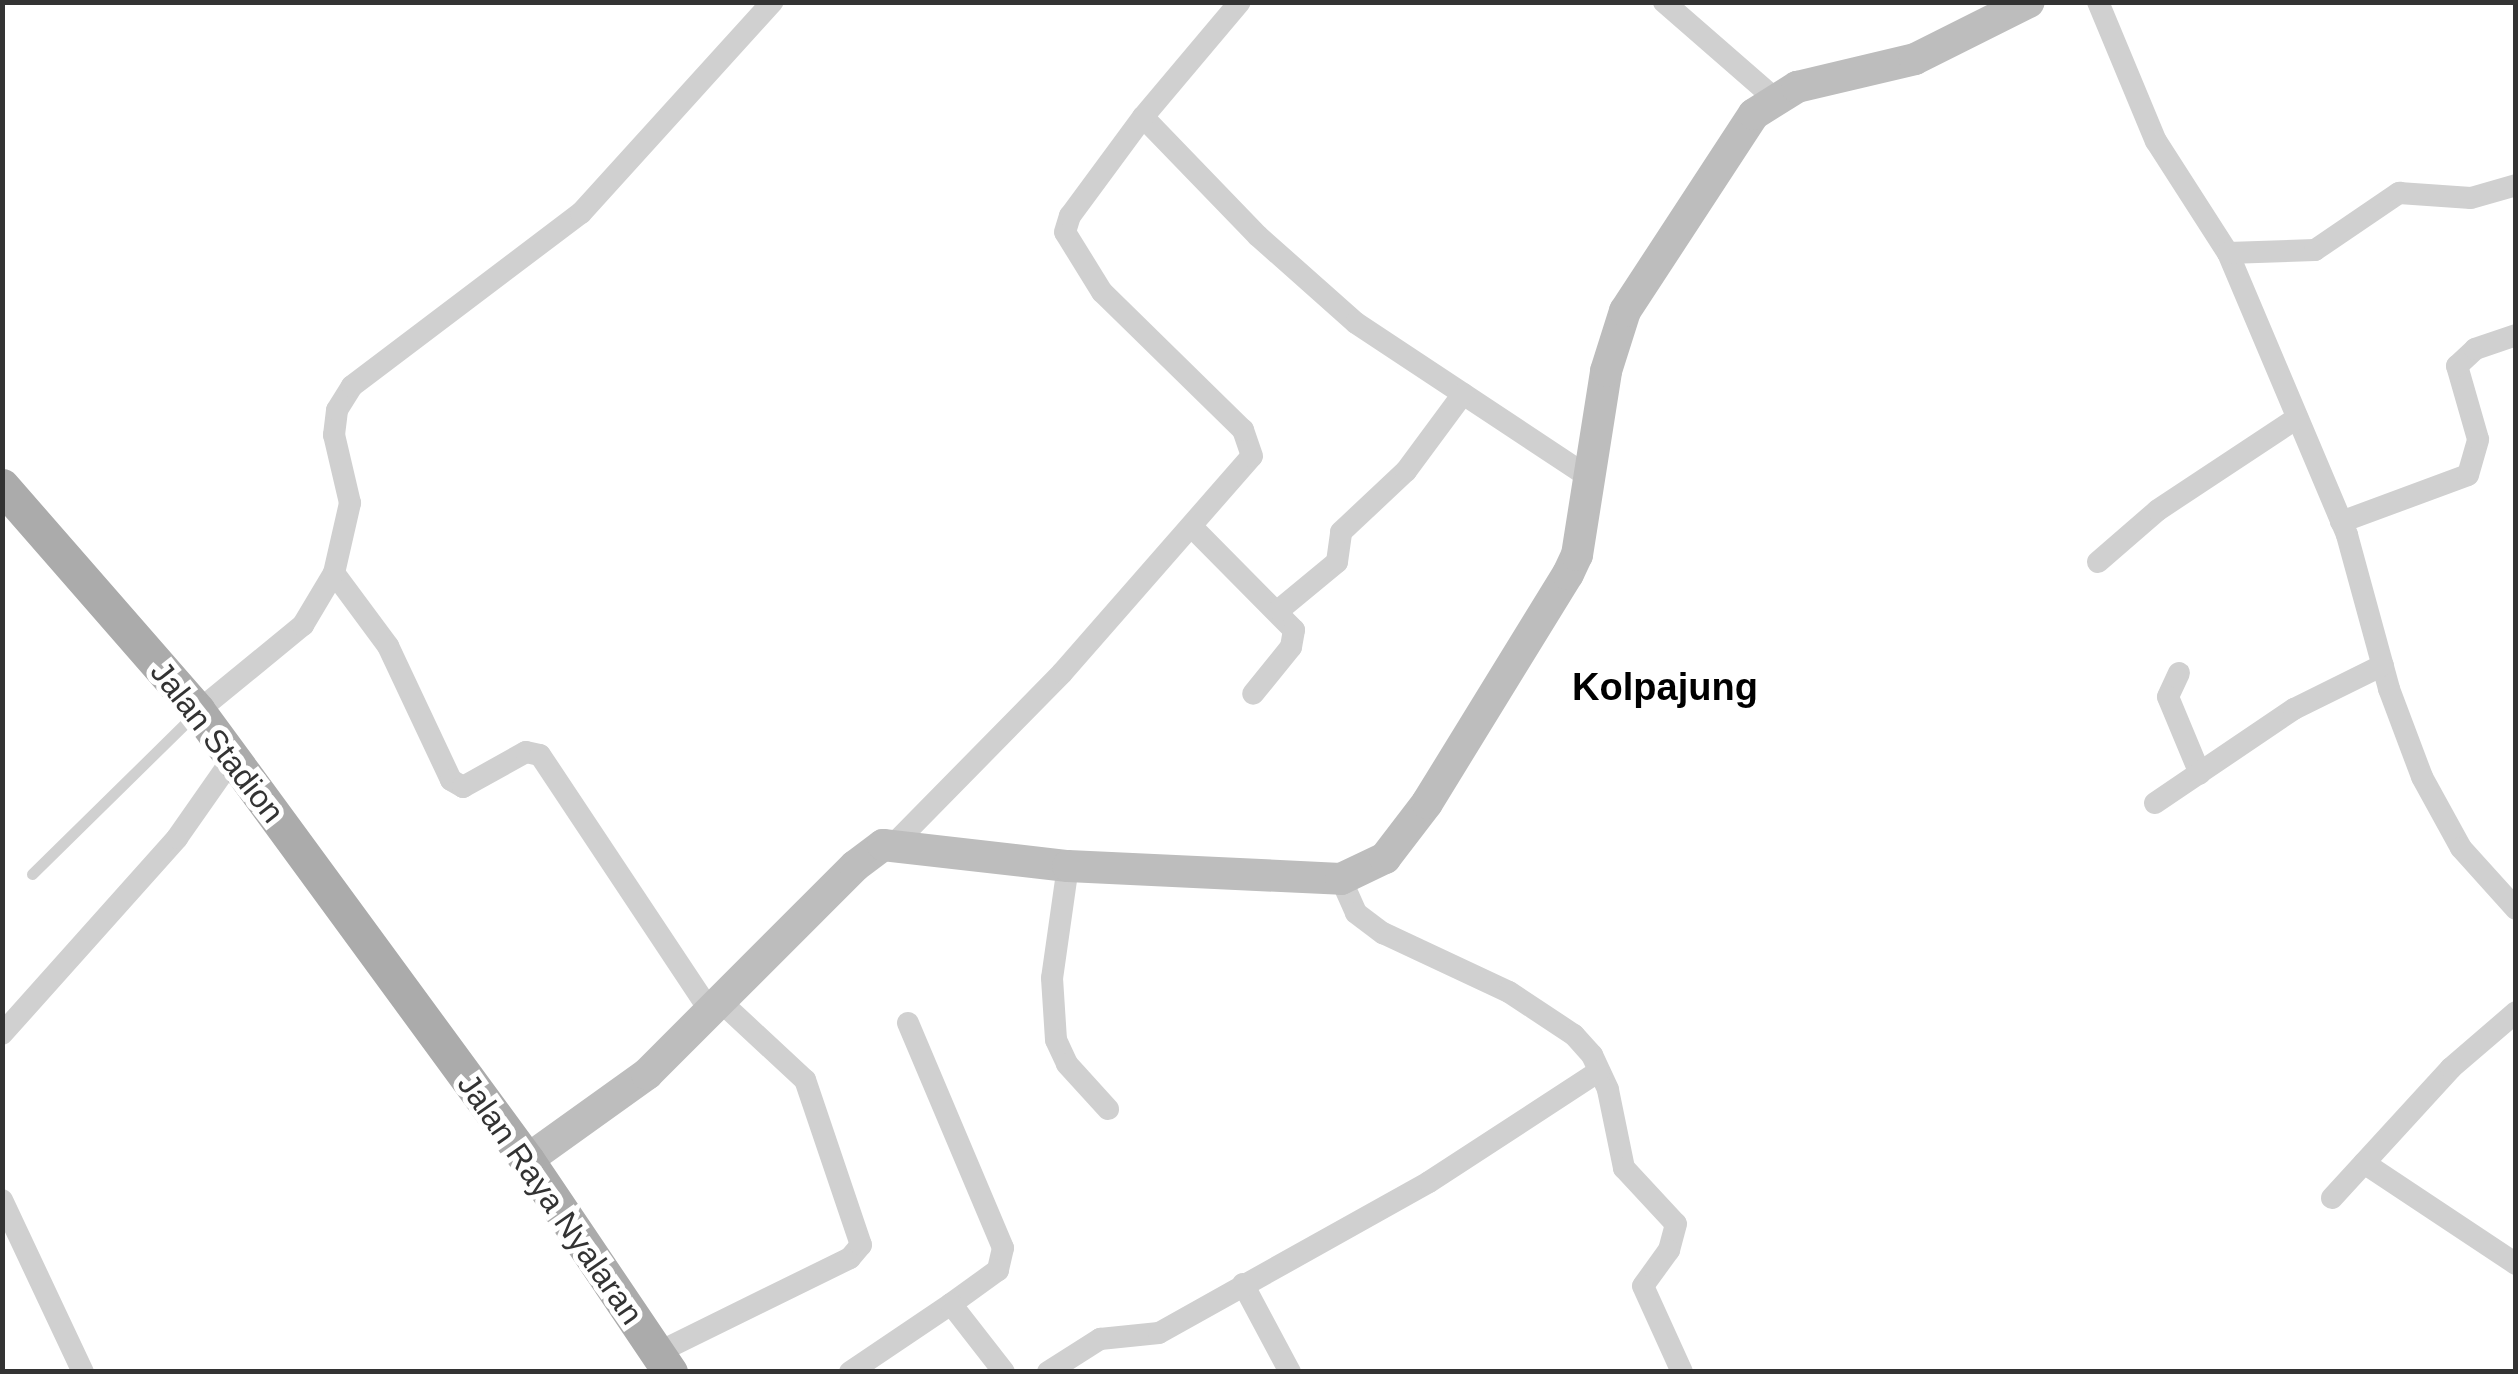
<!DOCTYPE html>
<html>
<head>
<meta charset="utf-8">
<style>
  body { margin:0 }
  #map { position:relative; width:2518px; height:1374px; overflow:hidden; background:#fff; font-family:Helvetica,sans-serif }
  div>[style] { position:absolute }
  .lane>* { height:11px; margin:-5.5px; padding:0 5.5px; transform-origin:5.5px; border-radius:5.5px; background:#d0d0d0 }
  .street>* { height:22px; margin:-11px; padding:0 11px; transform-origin:11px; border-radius:11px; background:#d0d0d0 }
  .secondary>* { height:32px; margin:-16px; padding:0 16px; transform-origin:16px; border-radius:16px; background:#bdbdbd }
  .primary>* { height:35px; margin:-17.5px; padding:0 17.5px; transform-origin:17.5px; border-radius:17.5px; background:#ababab }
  span { translate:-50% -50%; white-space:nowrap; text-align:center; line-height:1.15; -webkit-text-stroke:10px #fff; paint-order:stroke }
  .street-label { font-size:32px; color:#333 }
  .quarter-label { font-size:38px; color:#000; font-weight:700 }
  .frame { position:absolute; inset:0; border:5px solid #333; pointer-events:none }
</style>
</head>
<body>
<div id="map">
  <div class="lane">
    <i style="left:32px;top:874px;width:230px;rotate:-44.5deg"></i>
  </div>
  <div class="street">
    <i style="left:1664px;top:2px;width:145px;rotate:41.1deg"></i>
    <i style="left:2098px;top:2px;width:151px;rotate:67.4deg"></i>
    <i style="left:2156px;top:141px;width:133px;rotate:57.3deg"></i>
    <i style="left:2228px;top:253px;width:306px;rotate:67.1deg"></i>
    <i style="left:2347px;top:535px;width:160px;rotate:74.7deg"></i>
    <i style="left:2389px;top:689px;width:94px;rotate:69.4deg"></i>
    <i style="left:2422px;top:777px;width:81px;rotate:61.2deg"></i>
    <i style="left:2461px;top:848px;width:82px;rotate:48deg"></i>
    <i style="left:1143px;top:117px;width:165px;rotate:46deg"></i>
    <i style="left:1258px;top:236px;width:131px;rotate:41.6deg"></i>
    <i style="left:1356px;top:323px;width:281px;rotate:33.5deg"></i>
    <i style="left:2228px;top:253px;width:87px;rotate:-2deg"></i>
    <i style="left:2315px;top:250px;width:102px;rotate:-34.2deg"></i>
    <i style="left:2399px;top:193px;width:72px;rotate:4deg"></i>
    <i style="left:2471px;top:198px;width:47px;rotate:-16.1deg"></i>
    <i style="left:2341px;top:522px;width:135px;rotate:-20.3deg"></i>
    <i style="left:2468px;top:475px;width:37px;rotate:-74deg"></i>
    <i style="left:2478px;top:439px;width:76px;rotate:-106deg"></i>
    <i style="left:2457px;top:366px;width:25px;rotate:-43deg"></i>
    <i style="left:2475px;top:349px;width:43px;rotate:-18.9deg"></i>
    <i style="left:1192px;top:527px;width:145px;rotate:45.3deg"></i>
    <i style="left:1294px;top:630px;width:17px;rotate:100deg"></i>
    <i style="left:1291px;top:647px;width:60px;rotate:129deg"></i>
    <i style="left:2098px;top:562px;width:79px;rotate:-40.9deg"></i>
    <i style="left:2158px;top:510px;width:167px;rotate:-33.5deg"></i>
    <i style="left:334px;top:573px;width:91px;rotate:53.5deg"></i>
    <i style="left:388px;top:646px;width:148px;rotate:64.8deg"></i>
    <i style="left:451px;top:780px;width:14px;rotate:30deg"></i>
    <i style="left:463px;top:787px;width:72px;rotate:-29.1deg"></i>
    <i style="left:526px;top:752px;width:14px;rotate:12deg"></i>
    <i style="left:540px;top:755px;width:309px;rotate:56.4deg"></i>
    <i style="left:1279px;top:610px;width:75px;rotate:-39.6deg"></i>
    <i style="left:1337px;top:562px;width:30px;rotate:-82deg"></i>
    <i style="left:1341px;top:532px;width:89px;rotate:-43.2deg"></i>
    <i style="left:1406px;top:471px;width:96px;rotate:-53.5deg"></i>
    <i style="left:2179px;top:673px;width:26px;rotate:115deg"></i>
    <i style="left:2168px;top:697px;width:83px;rotate:67.4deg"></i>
    <i style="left:198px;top:711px;width:136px;rotate:-39.3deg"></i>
    <i style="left:303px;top:625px;width:61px;rotate:-59.2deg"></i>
    <i style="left:334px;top:573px;width:72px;rotate:-77.1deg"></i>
    <i style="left:350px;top:503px;width:70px;rotate:-103.2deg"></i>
    <i style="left:334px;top:435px;width:25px;rotate:-83deg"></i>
    <i style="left:337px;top:410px;width:28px;rotate:-58deg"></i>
    <i style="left:352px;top:386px;width:287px;rotate:-37.1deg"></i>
    <i style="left:581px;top:213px;width:285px;rotate:-47.8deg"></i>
    <i style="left:2155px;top:803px;width:168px;rotate:-34.1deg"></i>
    <i style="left:2294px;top:709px;width:99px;rotate:-26.3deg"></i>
    <i style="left:895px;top:843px;width:238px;rotate:-45.5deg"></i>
    <i style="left:1062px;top:673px;width:288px;rotate:-48.8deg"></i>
    <i style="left:1252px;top:456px;width:28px;rotate:-109deg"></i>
    <i style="left:1243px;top:430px;width:197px;rotate:-135.6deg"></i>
    <i style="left:1102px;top:292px;width:70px;rotate:-121.7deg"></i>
    <i style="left:1065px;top:232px;width:17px;rotate:-73deg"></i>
    <i style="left:1070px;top:216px;width:123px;rotate:-53.6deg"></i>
    <i style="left:1143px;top:117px;width:150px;rotate:-49.9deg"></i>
    <i style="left:1068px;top:866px;width:113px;rotate:98.1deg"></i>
    <i style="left:1052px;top:978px;width:62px;rotate:86.3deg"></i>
    <i style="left:1056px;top:1040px;width:26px;rotate:65deg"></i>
    <i style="left:1067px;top:1064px;width:61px;rotate:47.7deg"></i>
    <i style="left:1341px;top:879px;width:37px;rotate:66deg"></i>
    <i style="left:1356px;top:913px;width:34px;rotate:37deg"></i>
    <i style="left:1383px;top:933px;width:139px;rotate:25.1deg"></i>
    <i style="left:1509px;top:992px;width:78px;rotate:33.5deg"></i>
    <i style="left:1574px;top:1035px;width:27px;rotate:48deg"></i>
    <i style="left:1592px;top:1055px;width:38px;rotate:65deg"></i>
    <i style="left:1608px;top:1090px;width:80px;rotate:78.4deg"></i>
    <i style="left:1624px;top:1168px;width:76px;rotate:47.1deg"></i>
    <i style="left:1676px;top:1224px;width:27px;rotate:105deg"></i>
    <i style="left:1669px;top:1250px;width:44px;rotate:125.8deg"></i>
    <i style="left:1643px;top:1286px;width:94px;rotate:65.6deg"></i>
    <i style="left:908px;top:1023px;width:244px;rotate:67.1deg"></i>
    <i style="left:1003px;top:1248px;width:23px;rotate:103deg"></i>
    <i style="left:998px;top:1270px;width:58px;rotate:144.1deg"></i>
    <i style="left:2px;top:1034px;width:263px;rotate:-48.2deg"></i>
    <i style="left:177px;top:838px;width:98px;rotate:-55deg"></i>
    <i style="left:2364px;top:1163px;width:182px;rotate:33.6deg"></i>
    <i style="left:2332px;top:1198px;width:176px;rotate:-47.5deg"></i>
    <i style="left:2451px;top:1068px;width:86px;rotate:-40.7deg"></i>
    <i style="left:2px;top:1200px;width:190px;rotate:64.8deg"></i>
    <i style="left:1243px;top:1284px;width:100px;rotate:61.9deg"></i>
    <i style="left:657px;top:1353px;width:215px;rotate:-26.2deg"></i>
    <i style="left:850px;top:1258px;width:17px;rotate:-50deg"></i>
    <i style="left:861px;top:1245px;width:174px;rotate:-108.7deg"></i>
    <i style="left:805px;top:1080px;width:115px;rotate:-137.1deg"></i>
    <i style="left:850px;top:1372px;width:122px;rotate:-34deg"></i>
    <i style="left:951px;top:1304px;width:86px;rotate:52.1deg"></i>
    <i style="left:1048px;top:1372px;width:62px;rotate:-32.4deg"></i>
    <i style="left:1100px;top:1339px;width:59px;rotate:-5.8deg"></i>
    <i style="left:1159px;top:1333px;width:309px;rotate:-29.2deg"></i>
    <i style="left:1429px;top:1182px;width:203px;rotate:-33.1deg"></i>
  </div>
  <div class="secondary">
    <i style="left:527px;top:1160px;width:148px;rotate:-35.6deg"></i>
    <i style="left:647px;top:1074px;width:294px;rotate:-45deg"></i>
    <i style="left:855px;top:866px;width:35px;rotate:-37deg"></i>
    <i style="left:883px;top:845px;width:186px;rotate:6.5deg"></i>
    <i style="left:1068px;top:866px;width:273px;rotate:2.7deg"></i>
    <i style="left:1341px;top:879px;width:49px;rotate:-25.5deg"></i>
    <i style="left:1385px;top:858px;width:69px;rotate:-52.6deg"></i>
    <i style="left:1427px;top:803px;width:269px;rotate:-58.4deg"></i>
    <i style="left:1568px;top:574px;width:21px;rotate:-65deg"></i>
    <i style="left:1577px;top:555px;width:186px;rotate:-81deg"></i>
    <i style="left:1606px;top:371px;width:63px;rotate:-72.4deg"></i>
    <i style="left:1625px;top:311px;width:235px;rotate:-56.8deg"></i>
    <i style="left:1754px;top:114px;width:51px;rotate:-32.1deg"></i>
    <i style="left:1797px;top:87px;width:121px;rotate:-13.3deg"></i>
    <i style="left:1915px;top:59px;width:127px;rotate:-26.6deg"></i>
  </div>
  <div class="primary">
    <i style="left:2px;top:486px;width:298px;rotate:48.9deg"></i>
    <i style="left:198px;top:711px;width:557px;rotate:53.77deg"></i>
    <i style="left:527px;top:1160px;width:256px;rotate:56deg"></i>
  </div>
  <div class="street-label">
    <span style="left:217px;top:742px;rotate:52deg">Jalan Stadion</span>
    <span style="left:550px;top:1199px;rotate:55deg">Jalan Raya Nyalaran</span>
  </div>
  <div class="quarter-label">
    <span style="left:1665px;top:688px">Kolpajung</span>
  </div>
  <div class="frame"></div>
</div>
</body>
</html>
